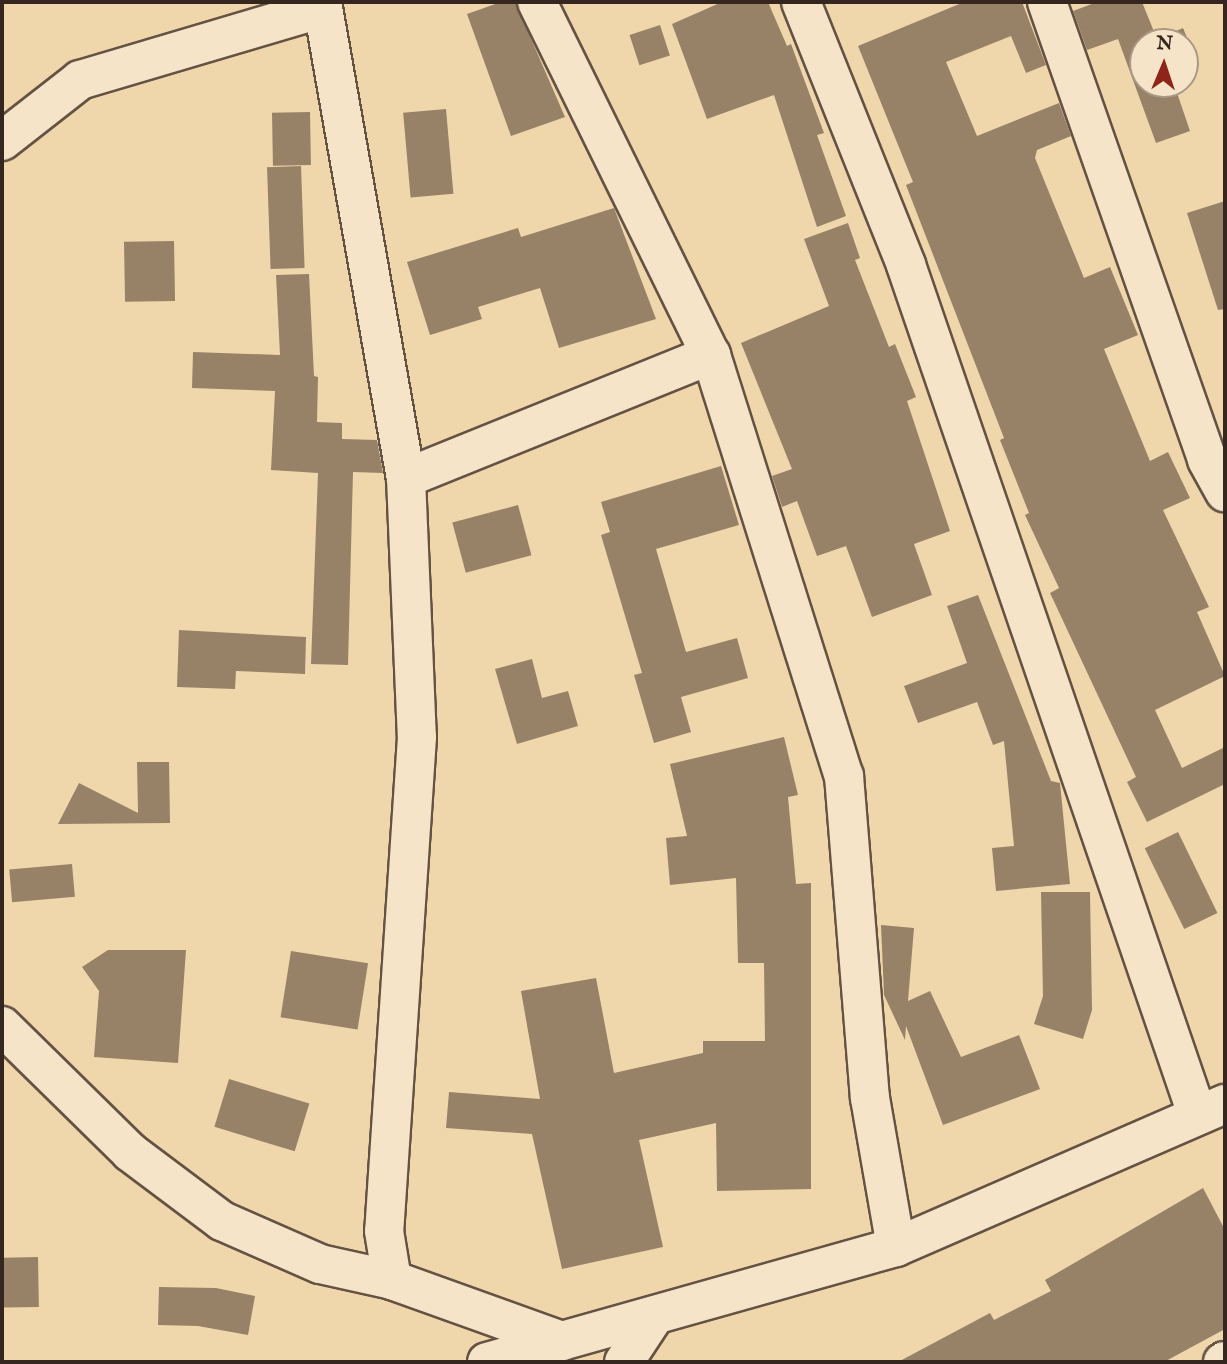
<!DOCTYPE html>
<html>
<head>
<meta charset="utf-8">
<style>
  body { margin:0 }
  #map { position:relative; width:1227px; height:1364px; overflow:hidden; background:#f0d6ab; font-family:"IM FELL English",serif }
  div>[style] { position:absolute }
  .building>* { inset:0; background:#978268; transform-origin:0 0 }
  .roads { filter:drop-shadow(2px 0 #645243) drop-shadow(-2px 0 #645243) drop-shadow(0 2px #645243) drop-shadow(0 -2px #645243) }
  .minor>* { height:38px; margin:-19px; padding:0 19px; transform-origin:19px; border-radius:19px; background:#f5e4c8 }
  span { translate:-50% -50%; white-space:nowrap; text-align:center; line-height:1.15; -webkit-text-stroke:7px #f5e4c8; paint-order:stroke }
  .frame { position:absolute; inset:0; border:4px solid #362620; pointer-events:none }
  .north { position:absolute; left:1129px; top:28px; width:70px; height:70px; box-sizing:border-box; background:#f5e4c8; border:2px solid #a99885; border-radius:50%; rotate:2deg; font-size:19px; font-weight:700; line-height:28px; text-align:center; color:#362620 }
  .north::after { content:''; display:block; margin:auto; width:24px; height:32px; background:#8f2418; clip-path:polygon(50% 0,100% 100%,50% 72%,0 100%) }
</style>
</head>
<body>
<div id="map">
  <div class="building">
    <i style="clip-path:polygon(501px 2px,515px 2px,565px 117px,511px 136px,467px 14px)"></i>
    <i style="clip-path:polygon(722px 2px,768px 2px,787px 46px,791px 44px,824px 133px,817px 135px,846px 216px,817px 227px,774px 95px,707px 119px,672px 24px)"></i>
    <i style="clip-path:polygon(964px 2px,1022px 2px,1046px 65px,1026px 73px,1011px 36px,946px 62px,977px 136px,1059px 103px,1071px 136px,1037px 150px,1035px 158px,1084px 278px,1110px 267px,1138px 335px,1104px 349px,1150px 461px,1168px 452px,1190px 498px,1163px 510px,1209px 607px,1197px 612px,1225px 676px,1155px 710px,1182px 768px,1225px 747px,1225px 784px,1147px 822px,1127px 782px,1136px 777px,1050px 593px,1059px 588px,1025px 515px,1029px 513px,1000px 440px,1004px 438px,906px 185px,913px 182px,858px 46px)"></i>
    <i style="clip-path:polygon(1097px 2px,1142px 2px,1157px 39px,1183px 28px,1195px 57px,1185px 62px,1185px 42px,1143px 42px,1143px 84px,1174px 84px,1190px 131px,1156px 143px,1118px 39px,1087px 50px,1073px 11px)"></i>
    <i style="left:660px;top:25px;width:32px;height:32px;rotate:72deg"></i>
    <i style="left:446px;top:109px;width:85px;height:43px;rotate:85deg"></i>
    <i style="left:310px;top:112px;width:53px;height:38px;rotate:89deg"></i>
    <i style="left:301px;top:166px;width:102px;height:34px;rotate:88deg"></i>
    <i style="clip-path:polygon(1225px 201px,1225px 309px,1218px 310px,1187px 213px)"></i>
    <i style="clip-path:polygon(614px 208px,656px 319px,559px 348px,540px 288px,478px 307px,482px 319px,430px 335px,407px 262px,518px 228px,521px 237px)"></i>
    <i style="clip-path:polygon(848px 223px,860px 258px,855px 260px,889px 347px,895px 344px,916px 397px,907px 401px,950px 531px,914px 544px,932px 595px,872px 617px,846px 546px,817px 556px,797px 501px,782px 507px,772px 476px,792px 469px,741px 343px,829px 306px,804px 239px)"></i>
    <i style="left:174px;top:241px;width:60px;height:50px;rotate:89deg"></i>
    <i style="clip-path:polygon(309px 274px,314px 376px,318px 377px,317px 422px,342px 423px,342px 439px,377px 440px,383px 473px,353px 472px,348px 665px,311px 664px,318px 473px,271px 470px,275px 391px,192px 388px,193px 352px,280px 355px,276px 275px)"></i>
    <i style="clip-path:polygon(721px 466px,739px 525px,656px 549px,686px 652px,737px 638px,748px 678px,681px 697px,691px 732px,654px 743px,634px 675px,642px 673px,601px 535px,610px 532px,601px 502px)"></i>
    <i style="left:518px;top:505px;width:52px;height:68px;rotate:75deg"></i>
    <i style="clip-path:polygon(978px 595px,1051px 781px,1060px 783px,1070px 884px,996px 891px,992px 848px,1014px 846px,1004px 741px,993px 745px,977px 702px,918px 723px,904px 686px,967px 663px,947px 606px)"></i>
    <i style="clip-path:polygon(179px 630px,306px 637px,305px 674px,236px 671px,235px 689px,177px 687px)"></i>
    <i style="clip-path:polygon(532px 659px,542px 698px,568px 691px,578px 726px,517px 744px,495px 669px)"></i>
    <i style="clip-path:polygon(784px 737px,798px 795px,788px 797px,796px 884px,811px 883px,811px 1189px,717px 1191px,716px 1123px,639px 1140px,663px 1247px,562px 1269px,532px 1134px,446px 1128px,449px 1092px,540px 1099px,521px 991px,596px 978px,614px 1073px,703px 1053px,703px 1041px,765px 1041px,764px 963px,738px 963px,736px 878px,670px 885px,666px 838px,687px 836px,670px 764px)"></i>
    <i style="clip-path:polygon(137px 762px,169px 762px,170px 823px,58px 824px,79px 783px,138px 813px)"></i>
    <i style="left:1178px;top:832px;width:90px;height:37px;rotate:64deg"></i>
    <i style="left:72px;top:864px;width:33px;height:63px;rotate:85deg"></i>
    <i style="clip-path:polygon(1041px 892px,1090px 892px,1092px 1010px,1083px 1039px,1034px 1024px,1043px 996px)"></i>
    <i style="clip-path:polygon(881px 925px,914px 928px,908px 1001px,930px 991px,961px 1057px,1019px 1035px,1040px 1089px,943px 1125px,906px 1026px,905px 1040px,884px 995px)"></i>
    <i style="clip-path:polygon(108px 950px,186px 950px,178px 1063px,94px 1057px,99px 991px,82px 967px)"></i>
    <i style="left:291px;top:951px;width:78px;height:67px;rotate:9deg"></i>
    <i style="left:229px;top:1079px;width:84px;height:50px;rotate:17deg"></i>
    <i style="clip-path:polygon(1203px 1188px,1225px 1230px,1225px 1329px,1164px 1362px,898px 1362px,990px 1313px,994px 1320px,1051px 1291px,1045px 1280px)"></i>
    <i style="left:38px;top:1257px;width:50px;height:36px;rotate:89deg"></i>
    <i style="clip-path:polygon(159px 1287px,216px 1288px,255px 1296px,248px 1335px,198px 1326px,158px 1325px)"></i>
  </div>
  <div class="roads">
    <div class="minor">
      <i style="left:537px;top:2px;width:394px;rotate:63.8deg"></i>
      <i style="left:711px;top:355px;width:442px;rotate:72.5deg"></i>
      <i style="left:844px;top:776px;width:323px;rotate:85.4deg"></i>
      <i style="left:870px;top:1098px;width:151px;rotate:80.1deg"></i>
      <i style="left:801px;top:2px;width:283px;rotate:68.2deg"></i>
      <i style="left:906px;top:265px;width:897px;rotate:71.08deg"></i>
      <i style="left:1047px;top:2px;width:485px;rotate:70.7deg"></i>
      <i style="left:1207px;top:460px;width:37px;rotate:61deg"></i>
      <i style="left:2px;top:141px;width:99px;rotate:-38deg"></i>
      <i style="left:80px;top:80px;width:253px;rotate:-16.5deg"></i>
      <i style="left:323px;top:8px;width:477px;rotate:80deg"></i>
      <i style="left:406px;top:478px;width:259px;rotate:87.6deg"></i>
      <i style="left:417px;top:737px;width:495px;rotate:93.8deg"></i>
      <i style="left:384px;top:1231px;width:50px;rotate:80.7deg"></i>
      <i style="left:406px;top:478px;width:329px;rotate:-22deg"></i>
      <i style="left:2px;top:1026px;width:180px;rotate:44.5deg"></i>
      <i style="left:130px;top:1152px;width:115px;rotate:36.9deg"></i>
      <i style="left:222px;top:1221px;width:107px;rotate:23.7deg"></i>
      <i style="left:320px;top:1264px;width:74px;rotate:12.5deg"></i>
      <i style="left:392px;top:1280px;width:181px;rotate:19.7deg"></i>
      <i style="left:487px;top:1362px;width:425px;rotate:-15.7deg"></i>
      <i style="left:896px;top:1247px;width:359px;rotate:-23.5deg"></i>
      <i style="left:624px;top:1362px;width:56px;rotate:-56.6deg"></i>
      <i style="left:1223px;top:1362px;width:2px;rotate:-27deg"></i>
    </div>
  </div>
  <div class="frame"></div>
  <div class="north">N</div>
</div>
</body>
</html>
